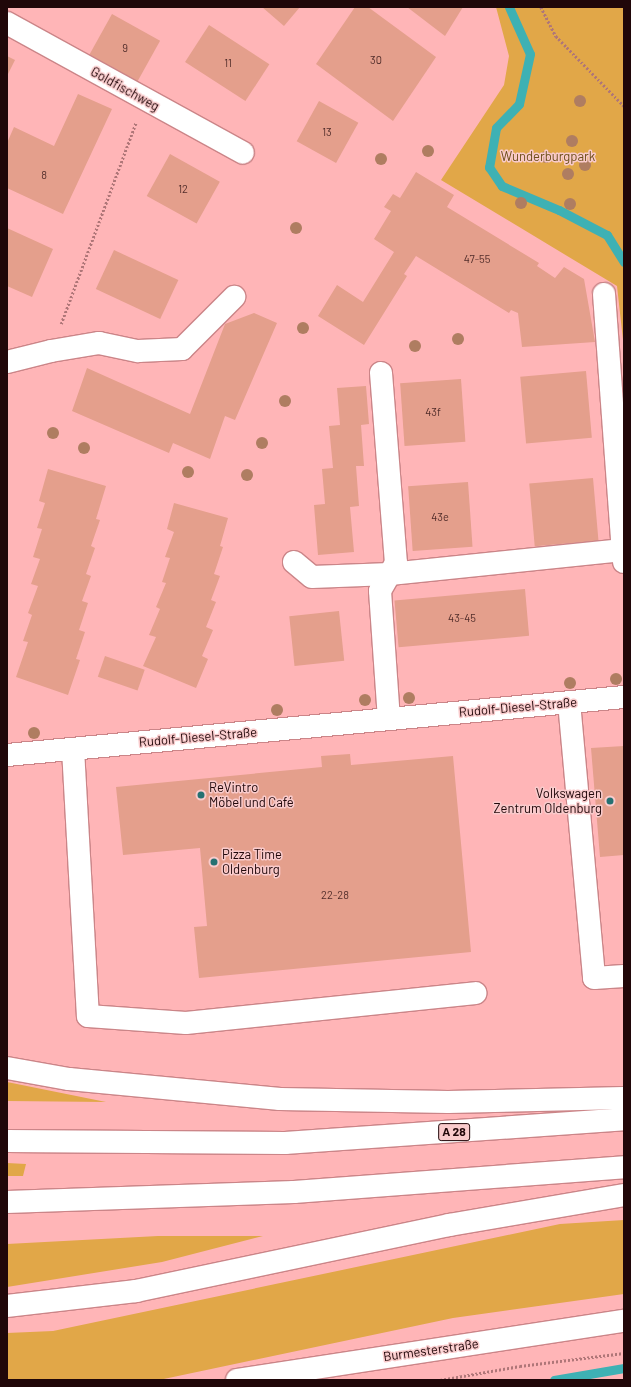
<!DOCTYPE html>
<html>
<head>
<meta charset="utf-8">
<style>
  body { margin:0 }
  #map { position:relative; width:631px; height:1387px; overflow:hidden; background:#ffb5b7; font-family:Barlow,sans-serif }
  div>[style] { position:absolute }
  .green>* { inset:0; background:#e1a748 }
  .stream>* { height:9px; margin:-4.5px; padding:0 4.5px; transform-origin:4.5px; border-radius:4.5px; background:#3eb1b4 }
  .building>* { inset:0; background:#e49f8c; transform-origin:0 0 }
  .path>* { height:2.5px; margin-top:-1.25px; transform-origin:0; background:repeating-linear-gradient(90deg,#af7678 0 2px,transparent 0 4px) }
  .roads { filter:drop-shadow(1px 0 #cb8588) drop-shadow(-1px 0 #cb8588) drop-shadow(0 1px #cb8588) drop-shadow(0 -1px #cb8588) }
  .minor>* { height:22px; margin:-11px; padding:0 11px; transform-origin:11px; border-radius:11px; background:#fff }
  .highway>* { height:22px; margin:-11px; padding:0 11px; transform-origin:11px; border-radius:11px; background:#fff }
  .trees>* { width:12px; height:12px; margin:-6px; border-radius:50%; background:#af7d61 }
  .dots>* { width:11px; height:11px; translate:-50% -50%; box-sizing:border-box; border:2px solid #f9cbcc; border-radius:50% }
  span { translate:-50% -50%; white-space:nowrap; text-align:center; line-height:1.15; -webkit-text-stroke:3px #f9cbcc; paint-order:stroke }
  .number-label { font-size:11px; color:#512d2a }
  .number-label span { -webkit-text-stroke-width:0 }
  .shield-label span { padding:1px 3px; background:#f9cbcc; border:1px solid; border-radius:3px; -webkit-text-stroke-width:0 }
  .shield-label { font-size:12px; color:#200709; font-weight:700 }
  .street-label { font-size:13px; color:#200709 }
  .park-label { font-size:13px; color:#6e4f1a }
  .poi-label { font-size:13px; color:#200709 }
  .left { translate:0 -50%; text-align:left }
  .right { translate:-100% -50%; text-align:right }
  .frame { position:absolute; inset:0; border:8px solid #200709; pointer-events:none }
</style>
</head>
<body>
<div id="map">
  <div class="green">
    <i style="clip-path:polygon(496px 7px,624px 7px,624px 349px,617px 286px,441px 180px,504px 85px,509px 56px)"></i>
    <i style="clip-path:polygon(7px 1082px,106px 1102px,7px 1101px)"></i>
    <i style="clip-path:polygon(7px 1163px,26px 1164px,23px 1176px,7px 1176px)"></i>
    <i style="clip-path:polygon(624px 1220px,624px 1294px,453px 1318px,159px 1380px,7px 1380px,7px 1333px,53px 1331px,560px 1224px)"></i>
    <i style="clip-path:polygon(158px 1236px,263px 1236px,162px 1262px,7px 1287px,7px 1244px)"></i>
  </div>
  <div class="stream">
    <i style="left:509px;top:7px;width:51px;rotate:65.9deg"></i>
    <i style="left:530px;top:54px;width:51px;rotate:102.4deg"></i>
    <i style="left:519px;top:104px;width:33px;rotate:134deg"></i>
    <i style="left:496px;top:128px;width:40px;rotate:100deg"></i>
    <i style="left:489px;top:167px;width:23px;rotate:56deg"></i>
    <i style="left:502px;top:186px;width:62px;rotate:22.8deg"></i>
    <i style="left:559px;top:210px;width:54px;rotate:27.5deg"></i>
    <i style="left:607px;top:235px;width:32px;rotate:58deg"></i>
    <i style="left:554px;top:1380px;width:71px;rotate:-9.7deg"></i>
  </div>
  <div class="building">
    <i style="clip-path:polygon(262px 7px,300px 7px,284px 26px)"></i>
    <i style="clip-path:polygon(355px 7px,368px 7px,436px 57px,393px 121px,316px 64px)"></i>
    <i style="clip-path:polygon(407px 7px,463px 7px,445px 36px)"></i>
    <i style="left:112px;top:14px;width:55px;height:47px;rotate:29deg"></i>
    <i style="left:209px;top:25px;width:72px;height:44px;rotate:33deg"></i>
    <i style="clip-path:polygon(7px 56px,15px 60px,7px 76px)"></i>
    <i style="clip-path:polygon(78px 94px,112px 109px,63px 214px,7px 188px,7px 143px,14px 127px,54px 146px)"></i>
    <i style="left:319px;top:101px;width:45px;height:46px;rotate:29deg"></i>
    <i style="left:170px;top:154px;width:57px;height:48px;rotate:29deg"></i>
    <i style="clip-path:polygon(416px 172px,454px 195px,447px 207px,539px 263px,537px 266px,555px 278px,564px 267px,584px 279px,595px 342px,522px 347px,518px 313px,511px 310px,509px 313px,416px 256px,404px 274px,407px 276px,364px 345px,318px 316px,337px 285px,363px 302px,394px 252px,374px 239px,391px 211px,384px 207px,393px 194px,400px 198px)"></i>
    <i style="clip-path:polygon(7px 228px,53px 249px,32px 297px,7px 286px)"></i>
    <i style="left:114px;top:250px;width:71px;height:43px;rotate:25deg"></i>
    <i style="clip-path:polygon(254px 313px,277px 323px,235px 420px,225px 416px,210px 459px,173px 443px,169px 453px,72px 411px,87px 368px,190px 414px,225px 324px)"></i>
    <i style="left:586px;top:371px;width:67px;height:66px;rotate:85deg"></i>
    <i style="left:461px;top:379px;width:63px;height:61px;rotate:86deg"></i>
    <i style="clip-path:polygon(366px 386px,369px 424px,361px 425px,364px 466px,356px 466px,359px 506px,350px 507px,354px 552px,318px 555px,314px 505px,325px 504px,322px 469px,333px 468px,329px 426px,340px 425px,337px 388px)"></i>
    <i style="clip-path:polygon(48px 469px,106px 486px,96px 519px,100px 520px,91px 546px,95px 548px,86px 574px,91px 576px,82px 601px,88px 603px,79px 630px,85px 632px,76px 659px,80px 660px,68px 695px,16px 677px,28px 642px,23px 641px,32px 615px,28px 613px,38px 586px,31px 584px,40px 559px,33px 557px,42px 529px,37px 528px,45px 503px,39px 501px)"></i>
    <i style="left:593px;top:478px;width:63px;height:64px;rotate:85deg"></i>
    <i style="left:468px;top:482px;width:65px;height:60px;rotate:86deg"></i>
    <i style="clip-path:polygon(174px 503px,228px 518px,220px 546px,223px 547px,214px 574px,220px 576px,211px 600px,216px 602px,206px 627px,213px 630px,202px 656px,208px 659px,196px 688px,143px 666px,156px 637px,149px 635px,160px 609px,156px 607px,166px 583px,162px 582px,170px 558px,165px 557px,174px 532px,167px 529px)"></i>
    <i style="left:525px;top:589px;width:47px;height:131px;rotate:85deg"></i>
    <i style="left:339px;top:611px;width:50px;height:50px;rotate:84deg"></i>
    <i style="left:105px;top:656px;width:42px;height:22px;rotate:19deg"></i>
    <i style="clip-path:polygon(624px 746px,624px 855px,600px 857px,591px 748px)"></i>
    <i style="clip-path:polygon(350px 754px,351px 765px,453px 756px,471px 952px,199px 978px,194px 927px,207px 926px,200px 848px,123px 855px,116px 787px,322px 767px,321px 756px)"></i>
  </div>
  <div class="path">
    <i style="left:541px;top:7px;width:33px;rotate:63deg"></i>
    <i style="left:556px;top:36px;width:98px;rotate:45.8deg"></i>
    <i style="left:61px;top:324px;width:215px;rotate:-69.6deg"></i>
    <i style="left:440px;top:1380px;width:81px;rotate:-9.9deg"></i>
    <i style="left:520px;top:1366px;width:105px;rotate:-7.1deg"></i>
  </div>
  <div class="roads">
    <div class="minor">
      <i style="left:7px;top:23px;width:269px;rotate:28.8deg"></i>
      <i style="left:604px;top:294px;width:257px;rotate:85.8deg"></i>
      <i style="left:7px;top:362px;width:45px;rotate:-14deg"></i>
      <i style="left:51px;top:351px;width:49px;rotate:-9.5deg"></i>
      <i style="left:99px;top:343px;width:40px;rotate:12deg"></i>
      <i style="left:138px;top:351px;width:44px;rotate:-2.6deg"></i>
      <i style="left:182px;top:349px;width:74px;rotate:-45deg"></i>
      <i style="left:381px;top:373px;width:191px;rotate:85.5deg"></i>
      <i style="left:396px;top:563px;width:32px;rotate:120deg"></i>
      <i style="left:380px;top:591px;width:128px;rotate:86deg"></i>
      <i style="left:294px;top:562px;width:23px;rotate:40deg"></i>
      <i style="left:312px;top:577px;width:78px;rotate:-2.2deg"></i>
      <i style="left:390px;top:574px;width:234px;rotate:-5.9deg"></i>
      <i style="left:623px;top:550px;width:12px;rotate:85deg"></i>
      <i style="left:569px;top:702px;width:277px;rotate:84.8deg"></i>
      <i style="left:594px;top:978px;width:30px;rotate:-4deg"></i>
      <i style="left:73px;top:749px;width:267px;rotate:86.8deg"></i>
      <i style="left:88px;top:1016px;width:98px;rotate:4.1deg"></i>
      <i style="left:186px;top:1023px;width:291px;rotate:-5.9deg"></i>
      <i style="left:7px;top:755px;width:620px;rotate:-5.37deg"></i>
      <i style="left:237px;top:1380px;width:391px;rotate:-8.7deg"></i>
    </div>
    <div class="highway">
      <i style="left:7px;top:1068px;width:63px;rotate:10.1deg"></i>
      <i style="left:69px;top:1079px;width:212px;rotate:5.4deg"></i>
      <i style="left:280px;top:1099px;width:168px;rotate:1deg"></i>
      <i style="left:448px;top:1102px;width:176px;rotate:-1.3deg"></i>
      <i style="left:7px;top:1141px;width:278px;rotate:0.4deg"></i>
      <i style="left:285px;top:1143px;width:340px;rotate:-4deg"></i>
      <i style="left:7px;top:1202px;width:287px;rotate:-2deg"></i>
      <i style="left:294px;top:1192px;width:331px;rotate:-4.3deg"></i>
      <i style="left:7px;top:1306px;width:130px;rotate:-6.6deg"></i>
      <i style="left:136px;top:1291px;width:320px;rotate:-11.9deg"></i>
      <i style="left:449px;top:1225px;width:178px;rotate:-9.7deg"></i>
    </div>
  </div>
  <div class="trees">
    <i style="left:580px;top:101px"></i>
    <i style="left:572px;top:141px"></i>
    <i style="left:428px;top:151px"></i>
    <i style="left:546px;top:157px"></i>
    <i style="left:381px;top:159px"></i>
    <i style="left:585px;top:165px"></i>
    <i style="left:568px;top:174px"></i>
    <i style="left:521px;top:203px"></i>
    <i style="left:570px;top:204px"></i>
    <i style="left:296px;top:228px"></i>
    <i style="left:303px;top:328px"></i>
    <i style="left:458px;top:339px"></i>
    <i style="left:415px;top:346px"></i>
    <i style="left:285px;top:401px"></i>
    <i style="left:53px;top:433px"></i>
    <i style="left:262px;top:443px"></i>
    <i style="left:84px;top:448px"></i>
    <i style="left:188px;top:472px"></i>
    <i style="left:247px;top:475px"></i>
    <i style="left:616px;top:679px"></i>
    <i style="left:570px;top:683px"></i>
    <i style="left:409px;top:698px"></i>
    <i style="left:365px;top:700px"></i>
    <i style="left:277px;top:710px"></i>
    <i style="left:34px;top:733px"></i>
  </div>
  <div class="dots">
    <i style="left:201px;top:795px;background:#267172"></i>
    <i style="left:610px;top:801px;background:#267172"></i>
    <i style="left:214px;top:862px;background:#267172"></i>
  </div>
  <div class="number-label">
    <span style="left:125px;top:48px">9</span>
    <span style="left:376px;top:60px">30</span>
    <span style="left:228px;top:63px">11</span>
    <span style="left:327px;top:132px">13</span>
    <span style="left:44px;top:175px">8</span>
    <span style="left:183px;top:189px">12</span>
    <span style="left:477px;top:259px">47-55</span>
    <span style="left:433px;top:412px">43f</span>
    <span style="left:440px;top:517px">43e</span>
    <span style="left:462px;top:618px">43-45</span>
    <span style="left:335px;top:895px">22-28</span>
  </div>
  <div class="shield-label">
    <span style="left:454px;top:1132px">A 28</span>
  </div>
  <div class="street-label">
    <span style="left:125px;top:89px;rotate:29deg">Goldfischweg</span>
    <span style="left:518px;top:707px;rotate:-5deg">Rudolf-Diesel-Straße</span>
    <span style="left:198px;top:737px;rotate:-5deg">Rudolf-Diesel-Straße</span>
    <span style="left:431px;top:1350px;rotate:-8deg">Burmesterstraße</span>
  </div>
  <div class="park-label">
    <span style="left:548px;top:156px">Wunderburgpark</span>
  </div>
  <div class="poi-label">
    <span class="left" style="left:209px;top:795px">ReVintro<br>Möbel und Café</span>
    <span class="right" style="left:602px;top:801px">Volkswagen<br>Zentrum Oldenburg</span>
    <span class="left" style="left:222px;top:862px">Pizza Time<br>Oldenburg</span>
  </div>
  <div class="frame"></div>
</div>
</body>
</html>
